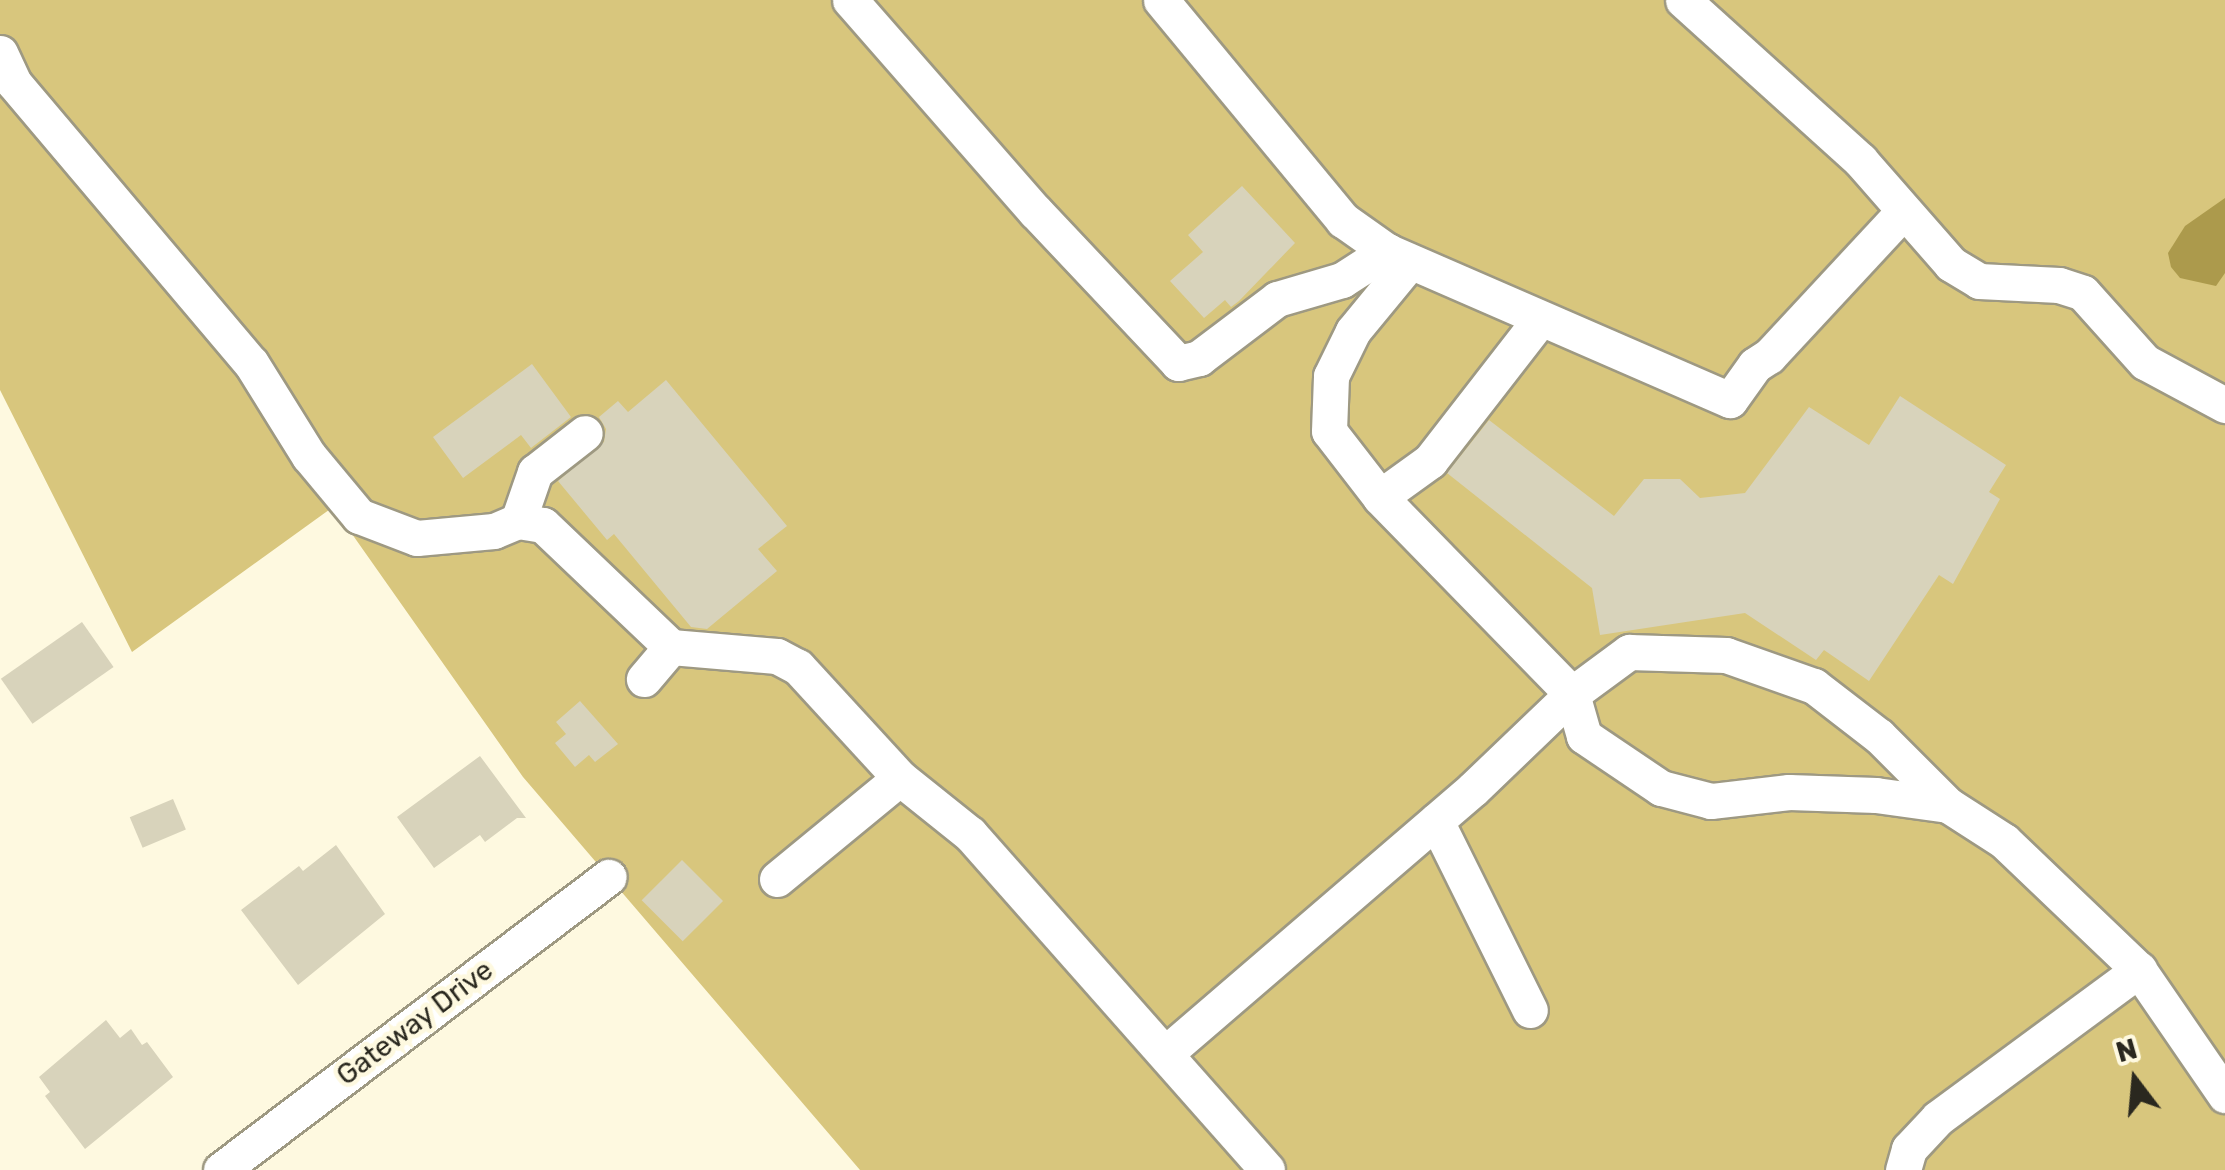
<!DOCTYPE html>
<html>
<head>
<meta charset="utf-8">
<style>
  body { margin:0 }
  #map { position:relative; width:2225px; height:1170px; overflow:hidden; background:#fef9e0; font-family:Rubik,sans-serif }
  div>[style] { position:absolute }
  .green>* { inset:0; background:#d8c67d }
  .water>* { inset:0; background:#ac9a4c }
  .building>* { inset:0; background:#d8d3bb; transform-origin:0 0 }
  .roads { filter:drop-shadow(2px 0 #9e9982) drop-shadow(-2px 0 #9e9982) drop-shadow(0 2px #9e9982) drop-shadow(0 -2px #9e9982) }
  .minor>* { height:35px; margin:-17.5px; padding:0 17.5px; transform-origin:17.5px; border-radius:17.5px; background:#fff }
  span { translate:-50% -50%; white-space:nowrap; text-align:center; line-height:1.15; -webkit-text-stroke:9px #fef9e0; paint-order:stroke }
  .street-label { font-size:28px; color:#2a281f }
  .north { position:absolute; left:2085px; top:1030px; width:100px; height:100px; -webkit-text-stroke:8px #fef9e0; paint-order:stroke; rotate:344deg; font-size:28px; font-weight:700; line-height:40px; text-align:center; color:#2a281f }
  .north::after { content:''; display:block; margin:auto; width:35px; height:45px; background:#2a281f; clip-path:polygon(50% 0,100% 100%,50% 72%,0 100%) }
</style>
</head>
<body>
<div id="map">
  <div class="green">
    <i style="clip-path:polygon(0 0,2225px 0,2225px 1170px,860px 1170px,523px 777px,333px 507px,132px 652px,0 390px)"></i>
  </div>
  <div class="water">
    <i style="clip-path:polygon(2225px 198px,2225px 273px,2216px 286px,2180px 278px,2171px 267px,2168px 253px,2185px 226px)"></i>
  </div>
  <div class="building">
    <i style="clip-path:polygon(1242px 186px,1295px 243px,1239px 301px,1231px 307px,1225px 300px,1204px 318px,1170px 281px,1203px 252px,1188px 235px)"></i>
    <i style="clip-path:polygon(532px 364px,571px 417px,531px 448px,521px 435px,463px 478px,433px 437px)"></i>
    <i style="clip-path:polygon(666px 380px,787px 526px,758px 549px,777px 571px,707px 629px,691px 627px,614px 534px,607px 540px,558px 481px,604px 442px,606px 429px,599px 417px,618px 401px,628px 412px)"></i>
    <i style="clip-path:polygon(1900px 396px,2006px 465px,1989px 492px,2000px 499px,1953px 584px,1939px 575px,1869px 681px,1824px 650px,1816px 660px,1745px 613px,1600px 635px,1592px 588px,1447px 473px,1489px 420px,1614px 516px,1644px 479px,1680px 479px,1700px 498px,1745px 493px,1809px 407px,1869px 445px)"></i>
    <i style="left:82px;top:622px;width:55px;height:99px;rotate:55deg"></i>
    <i style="clip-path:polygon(580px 701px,618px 744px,595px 762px,589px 755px,575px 767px,555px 743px,566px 734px,556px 722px)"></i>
    <i style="clip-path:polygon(480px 756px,526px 818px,517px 818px,485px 842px,480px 835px,434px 868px,397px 817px)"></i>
    <i style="left:173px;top:799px;width:33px;height:47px;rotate:67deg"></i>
    <i style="clip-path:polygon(336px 845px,385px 914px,298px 985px,241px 910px,299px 866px,303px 871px)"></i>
    <i style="left:682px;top:860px;width:58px;height:57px;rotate:45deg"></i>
    <i style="clip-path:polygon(106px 1020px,120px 1038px,131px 1029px,142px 1045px,147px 1042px,173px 1077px,85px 1149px,45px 1096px,50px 1092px,39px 1077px)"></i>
  </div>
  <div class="roads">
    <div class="minor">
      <i style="left:850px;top:0;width:281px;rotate:48.8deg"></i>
      <i style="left:1035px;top:211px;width:209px;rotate:46.7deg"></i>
      <i style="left:1178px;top:363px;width:22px;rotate:-13deg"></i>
      <i style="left:1199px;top:358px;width:98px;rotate:-37.1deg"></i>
      <i style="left:1277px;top:299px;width:68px;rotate:-16.3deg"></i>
      <i style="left:1342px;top:280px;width:54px;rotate:-32.8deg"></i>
      <i style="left:1161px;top:0;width:286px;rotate:50.4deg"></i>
      <i style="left:1343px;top:220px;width:54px;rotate:35.2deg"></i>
      <i style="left:1387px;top:251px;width:374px;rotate:23.5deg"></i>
      <i style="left:1730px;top:400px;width:43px;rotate:-54.5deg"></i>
      <i style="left:1755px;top:365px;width:17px;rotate:-33deg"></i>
      <i style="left:1769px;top:356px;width:197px;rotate:-47.1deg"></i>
      <i style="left:1683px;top:0;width:239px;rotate:42.1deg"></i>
      <i style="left:1860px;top:160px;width:138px;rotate:48.8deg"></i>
      <i style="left:1951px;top:264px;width:33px;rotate:31deg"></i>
      <i style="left:1979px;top:281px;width:80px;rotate:2.9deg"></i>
      <i style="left:2059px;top:285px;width:25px;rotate:18deg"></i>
      <i style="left:2083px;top:293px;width:93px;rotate:48.1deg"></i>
      <i style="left:2145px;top:362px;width:91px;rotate:28.3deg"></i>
      <i style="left:0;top:53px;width:33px;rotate:65deg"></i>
      <i style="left:14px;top:83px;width:367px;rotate:49.8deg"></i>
      <i style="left:251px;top:363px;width:110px;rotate:58.1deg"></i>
      <i style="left:309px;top:456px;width:78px;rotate:50.2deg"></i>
      <i style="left:359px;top:516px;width:62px;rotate:20.8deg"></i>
      <i style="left:417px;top:538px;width:77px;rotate:-5.2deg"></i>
      <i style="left:494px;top:531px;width:26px;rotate:-23deg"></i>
      <i style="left:518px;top:521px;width:52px;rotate:-70.9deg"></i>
      <i style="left:535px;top:472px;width:63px;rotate:-38deg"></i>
      <i style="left:1380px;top:497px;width:62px;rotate:-35.8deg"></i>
      <i style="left:1430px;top:461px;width:180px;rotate:-52.2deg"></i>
      <i style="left:518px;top:521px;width:25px;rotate:9deg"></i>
      <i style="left:543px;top:525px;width:177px;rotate:43.6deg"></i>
      <i style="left:671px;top:647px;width:42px;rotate:130.2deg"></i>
      <i style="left:671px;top:647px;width:106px;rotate:4.9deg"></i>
      <i style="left:777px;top:656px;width:24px;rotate:28deg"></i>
      <i style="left:798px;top:667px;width:151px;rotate:47.4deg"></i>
      <i style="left:900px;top:778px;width:90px;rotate:38.7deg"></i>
      <i style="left:970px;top:834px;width:448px;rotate:48.5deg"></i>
      <i style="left:1948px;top:805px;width:67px;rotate:32.7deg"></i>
      <i style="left:2004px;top:841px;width:187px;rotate:43.7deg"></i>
      <i style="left:2139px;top:970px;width:152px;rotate:55.5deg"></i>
      <i style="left:1436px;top:821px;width:211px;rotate:63.6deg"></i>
      <i style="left:777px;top:879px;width:159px;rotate:-39.4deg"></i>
      <i style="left:1166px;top:1053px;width:405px;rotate:-40.7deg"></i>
      <i style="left:1473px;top:789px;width:137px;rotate:-43.8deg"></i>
      <i style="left:1572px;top:694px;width:71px;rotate:-36.4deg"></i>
      <i style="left:1629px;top:652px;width:97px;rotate:1.8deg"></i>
      <i style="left:1726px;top:655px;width:93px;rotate:19.4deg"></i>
      <i style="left:1814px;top:686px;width:82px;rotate:37.6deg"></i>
      <i style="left:1879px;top:736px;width:98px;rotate:45deg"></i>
      <i style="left:1948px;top:805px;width:73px;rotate:-172.1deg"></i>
      <i style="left:1876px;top:795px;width:87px;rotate:-178deg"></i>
      <i style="left:1789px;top:792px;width:79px;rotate:173.4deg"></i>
      <i style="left:1711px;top:801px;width:52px;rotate:-165.4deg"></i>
      <i style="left:1661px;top:788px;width:93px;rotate:-146deg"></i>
      <i style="left:1584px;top:736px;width:44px;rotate:-105.9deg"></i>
      <i style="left:1572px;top:694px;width:275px;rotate:-134.3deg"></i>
      <i style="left:1380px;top:497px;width:83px;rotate:-127.7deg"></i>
      <i style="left:1329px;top:431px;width:55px;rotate:-87.9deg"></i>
      <i style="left:1331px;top:376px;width:50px;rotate:-63.9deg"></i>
      <i style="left:1353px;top:331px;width:87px;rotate:-50.6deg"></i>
      <i style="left:221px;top:1170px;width:486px;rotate:-37.1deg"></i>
      <i style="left:1903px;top:1170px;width:22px;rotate:-74deg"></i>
      <i style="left:1909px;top:1149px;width:42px;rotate:-46.9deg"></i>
      <i style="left:1938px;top:1118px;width:250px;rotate:-36.4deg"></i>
    </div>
  </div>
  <div class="street-label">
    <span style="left:415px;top:1023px;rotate:-37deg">Gateway Drive</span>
  </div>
  <div class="north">N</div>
</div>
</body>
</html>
